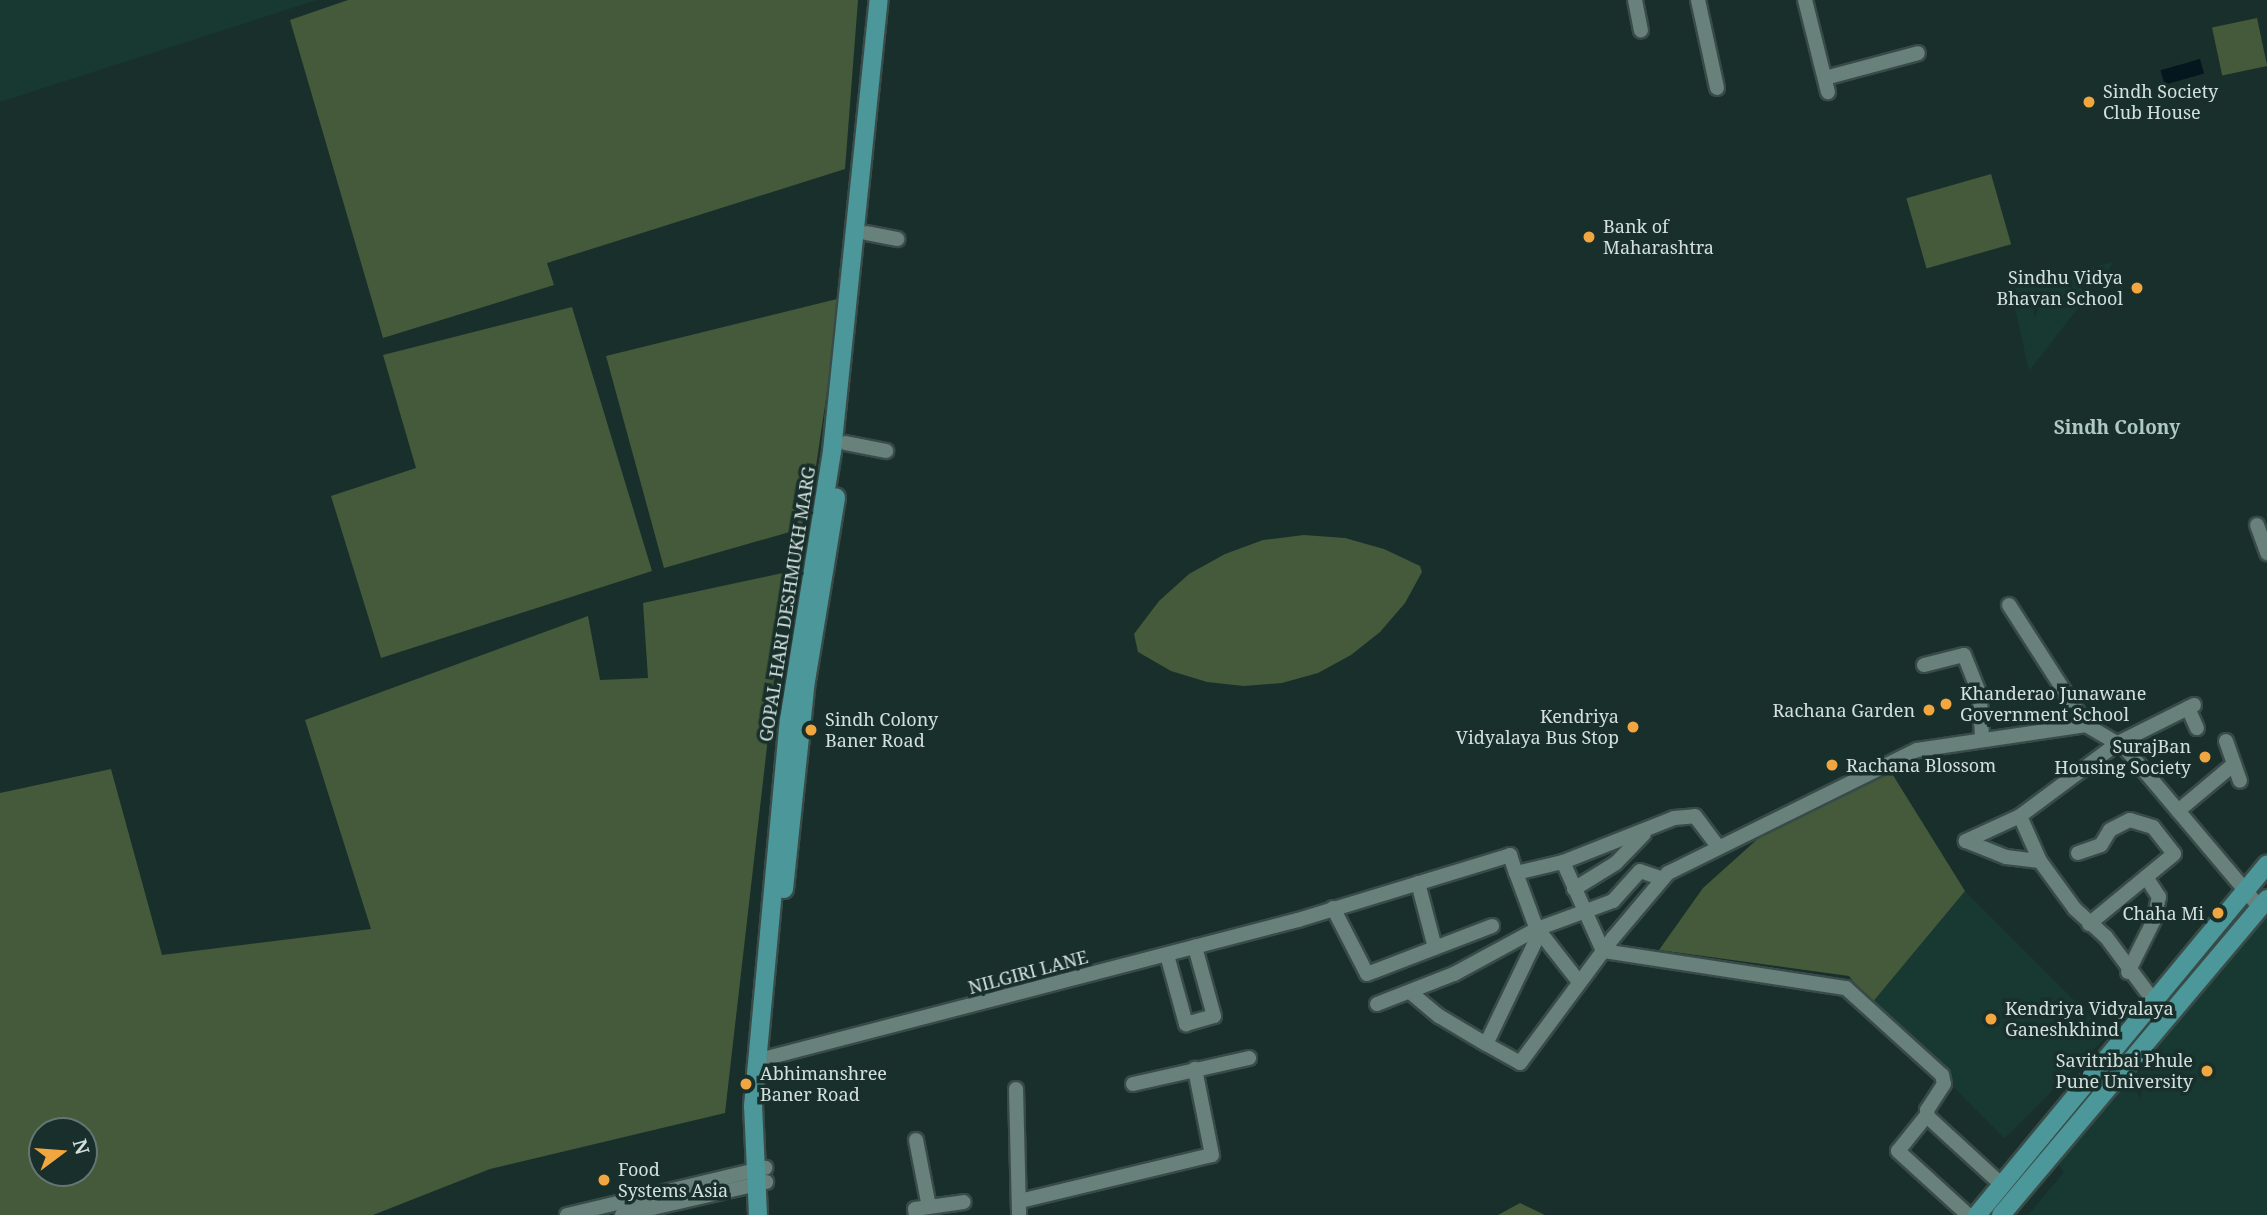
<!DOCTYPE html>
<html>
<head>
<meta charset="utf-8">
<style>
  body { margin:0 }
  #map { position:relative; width:2267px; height:1215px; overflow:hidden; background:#192f2b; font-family:"Noto Serif",serif }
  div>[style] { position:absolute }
  .built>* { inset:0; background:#183832; transform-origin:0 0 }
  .green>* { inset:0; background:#445a3b; transform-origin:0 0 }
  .water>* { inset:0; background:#04171e; transform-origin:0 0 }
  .roads { filter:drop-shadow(2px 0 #394b48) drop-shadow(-2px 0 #394b48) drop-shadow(0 2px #394b48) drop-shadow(0 -2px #394b48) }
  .minor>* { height:14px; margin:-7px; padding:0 7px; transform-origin:7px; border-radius:7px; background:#68817b }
  .major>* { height:18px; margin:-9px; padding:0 9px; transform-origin:9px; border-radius:9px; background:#4c9799 }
  .dots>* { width:19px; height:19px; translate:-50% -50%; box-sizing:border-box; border:4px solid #192f2b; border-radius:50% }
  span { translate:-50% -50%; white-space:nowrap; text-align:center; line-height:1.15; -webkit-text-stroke:7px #192f2b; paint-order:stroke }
  .poi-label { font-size:18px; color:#d3e0dd }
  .left { translate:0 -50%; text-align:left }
  .right { translate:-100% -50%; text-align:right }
  .street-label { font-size:18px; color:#d3e0dd }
  .neighbourhood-label { font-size:19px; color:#afc9c3; font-weight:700 }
  .north { position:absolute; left:28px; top:1117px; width:70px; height:70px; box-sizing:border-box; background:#192f2b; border:2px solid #637672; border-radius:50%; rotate:74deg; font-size:19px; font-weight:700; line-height:28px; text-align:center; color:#d3e0dd }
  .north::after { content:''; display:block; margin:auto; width:24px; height:32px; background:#f1a63f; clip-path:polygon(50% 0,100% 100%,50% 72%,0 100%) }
</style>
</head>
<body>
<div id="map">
  <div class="built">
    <i style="clip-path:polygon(0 0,317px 0,0 102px)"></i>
    <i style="clip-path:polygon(2114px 262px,2029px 371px,2010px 286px)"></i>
    <i style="left:1965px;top:891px;width:203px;height:147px;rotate:45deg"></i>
    <i style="clip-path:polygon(2263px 914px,2267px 916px,2267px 1215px,2028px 1215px,2064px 1172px,2055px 1160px)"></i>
  </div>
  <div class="green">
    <i style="clip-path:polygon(348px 0,858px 0,845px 169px,547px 263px,554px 285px,383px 338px,290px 20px)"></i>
    <i style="left:2257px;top:18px;width:49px;height:46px;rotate:78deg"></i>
    <i style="left:1991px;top:174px;width:73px;height:88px;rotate:74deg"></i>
    <i style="clip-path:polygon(841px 298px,807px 527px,664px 568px,606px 356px)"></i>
    <i style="clip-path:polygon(572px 307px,652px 571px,381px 658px,331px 496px,416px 468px,383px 355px)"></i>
    <i style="clip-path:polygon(1304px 535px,1345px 538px,1384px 549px,1420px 566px,1422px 572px,1405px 603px,1380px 632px,1351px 655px,1318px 673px,1282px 683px,1244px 686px,1207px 682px,1171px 671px,1138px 652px,1134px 634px,1159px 601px,1189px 574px,1225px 554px,1263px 540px)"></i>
    <i style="clip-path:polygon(evenodd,787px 572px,725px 1113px,490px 1169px,373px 1215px,0 1215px,0 793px,111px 769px,162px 955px,371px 929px,305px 720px,588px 616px,600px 680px,648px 678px,643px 603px,787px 572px,42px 1131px,84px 1131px,84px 1173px,42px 1173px,42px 1131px)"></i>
    <i style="clip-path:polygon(1891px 772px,1965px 891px,1871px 1004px,1849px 976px,1659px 950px,1703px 888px,1762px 835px,1860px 777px)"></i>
    <i style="clip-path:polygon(1520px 1203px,1545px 1215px,1498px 1215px)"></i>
  </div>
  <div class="water">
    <i style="left:2200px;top:59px;width:15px;height:41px;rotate:74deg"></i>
  </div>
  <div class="roads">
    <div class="minor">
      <i style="left:1635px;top:0;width:31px;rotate:79deg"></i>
      <i style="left:1698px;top:0;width:90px;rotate:77.8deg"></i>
      <i style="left:1805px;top:0;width:95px;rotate:76deg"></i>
      <i style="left:1825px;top:78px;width:96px;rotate:-15deg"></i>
      <i style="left:866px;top:233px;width:32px;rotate:11deg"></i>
      <i style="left:845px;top:443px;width:42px;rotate:11deg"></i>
      <i style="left:2257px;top:525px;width:30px;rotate:70deg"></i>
      <i style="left:2009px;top:605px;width:143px;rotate:57.3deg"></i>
      <i style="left:1924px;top:665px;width:41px;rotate:-14deg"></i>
      <i style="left:1964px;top:655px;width:43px;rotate:68.2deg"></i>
      <i style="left:1980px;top:695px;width:44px;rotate:87.4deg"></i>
      <i style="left:2188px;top:708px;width:22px;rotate:66deg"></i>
      <i style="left:2226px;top:741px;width:42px;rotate:70.7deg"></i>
      <i style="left:2178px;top:811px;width:73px;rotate:-40deg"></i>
      <i style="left:2020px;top:816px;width:60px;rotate:155.2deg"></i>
      <i style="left:1966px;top:841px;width:43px;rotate:21.8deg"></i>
      <i style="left:2006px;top:857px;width:34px;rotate:7deg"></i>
      <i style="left:2078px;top:853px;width:24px;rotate:-19deg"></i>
      <i style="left:2101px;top:845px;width:17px;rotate:-59deg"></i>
      <i style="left:2110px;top:830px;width:22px;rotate:-27deg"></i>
      <i style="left:2130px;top:820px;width:24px;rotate:17deg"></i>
      <i style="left:2153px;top:827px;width:34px;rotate:52deg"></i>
      <i style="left:2174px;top:854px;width:110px;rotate:140.5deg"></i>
      <i style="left:1563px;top:862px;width:119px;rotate:-21.6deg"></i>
      <i style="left:1674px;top:818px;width:21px;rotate:-5deg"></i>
      <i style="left:1695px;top:816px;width:39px;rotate:53deg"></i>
      <i style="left:1418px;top:883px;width:67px;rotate:75.3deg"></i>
      <i style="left:1574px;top:889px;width:49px;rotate:-31.8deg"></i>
      <i style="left:1616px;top:863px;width:40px;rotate:-46deg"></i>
      <i style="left:1333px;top:908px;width:74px;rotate:62.7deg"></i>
      <i style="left:1367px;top:974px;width:134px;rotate:-21deg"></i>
      <i style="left:1540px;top:932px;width:124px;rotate:115.7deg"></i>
      <i style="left:1486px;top:1044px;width:39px;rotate:29deg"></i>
      <i style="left:1520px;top:1063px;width:156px;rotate:-53.4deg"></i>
      <i style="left:1613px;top:938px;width:85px;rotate:-49.8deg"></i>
      <i style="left:1668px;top:873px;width:278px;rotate:-26.3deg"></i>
      <i style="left:1917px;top:750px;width:171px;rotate:-8.4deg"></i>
      <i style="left:2086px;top:725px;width:45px;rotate:30.5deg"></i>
      <i style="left:2125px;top:748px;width:209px;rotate:49.8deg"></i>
      <i style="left:1167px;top:955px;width:72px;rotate:74.6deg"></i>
      <i style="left:1186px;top:1024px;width:29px;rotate:-16deg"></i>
      <i style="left:1214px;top:1016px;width:72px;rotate:-105.4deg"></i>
      <i style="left:2128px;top:972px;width:58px;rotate:-63.4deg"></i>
      <i style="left:2154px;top:920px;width:24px;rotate:-78deg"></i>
      <i style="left:2159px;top:897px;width:24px;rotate:-123deg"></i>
      <i style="left:1579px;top:982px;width:70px;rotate:-128deg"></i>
      <i style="left:1536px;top:927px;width:58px;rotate:-110.3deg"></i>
      <i style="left:1516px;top:873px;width:48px;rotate:-13.2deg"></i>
      <i style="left:1563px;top:862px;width:98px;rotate:65.8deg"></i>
      <i style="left:1603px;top:951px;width:246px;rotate:8.7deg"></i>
      <i style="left:1846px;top:988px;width:130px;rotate:42.2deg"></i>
      <i style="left:1942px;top:1075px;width:9px;rotate:77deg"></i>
      <i style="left:1944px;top:1084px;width:31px;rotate:123deg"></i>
      <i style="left:1927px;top:1110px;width:7px;rotate:82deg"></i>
      <i style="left:1928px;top:1117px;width:100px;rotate:42.6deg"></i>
      <i style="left:1410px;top:992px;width:38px;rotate:40deg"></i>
      <i style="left:1439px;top:1016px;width:55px;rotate:30.8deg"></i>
      <i style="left:2153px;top:1000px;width:79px;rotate:-126.7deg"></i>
      <i style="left:2106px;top:937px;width:42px;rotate:-137.9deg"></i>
      <i style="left:2075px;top:909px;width:59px;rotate:-126.1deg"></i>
      <i style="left:2040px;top:861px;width:49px;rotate:-114deg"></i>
      <i style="left:2020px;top:816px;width:122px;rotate:-36.7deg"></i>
      <i style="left:2118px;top:743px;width:85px;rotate:-26.6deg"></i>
      <i style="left:1377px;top:1004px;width:83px;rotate:-21.3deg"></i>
      <i style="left:1454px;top:974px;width:94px;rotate:-28.5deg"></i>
      <i style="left:1537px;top:929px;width:81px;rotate:-20.2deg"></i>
      <i style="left:1613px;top:901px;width:40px;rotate:-48deg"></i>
      <i style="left:1640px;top:871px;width:24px;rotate:19deg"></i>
      <i style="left:767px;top:1058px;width:549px;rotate:-14.57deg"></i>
      <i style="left:1298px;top:920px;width:222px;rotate:-17deg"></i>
      <i style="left:1510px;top:855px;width:19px;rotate:72deg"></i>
      <i style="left:1133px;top:1084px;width:119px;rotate:-12.6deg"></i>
      <i style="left:1016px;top:1089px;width:126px;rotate:88.6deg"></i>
      <i style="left:1927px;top:1115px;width:46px;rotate:128.9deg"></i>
      <i style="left:1898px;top:1151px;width:95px;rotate:42.4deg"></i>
      <i style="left:916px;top:1140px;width:68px;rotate:79deg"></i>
      <i style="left:1020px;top:1201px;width:197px;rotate:-13.5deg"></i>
      <i style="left:1212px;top:1155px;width:88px;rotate:-101.2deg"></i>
      <i style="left:567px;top:1215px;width:204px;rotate:-13.4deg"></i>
      <i style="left:622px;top:1215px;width:148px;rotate:-12.9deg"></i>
      <i style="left:916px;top:1215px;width:6px;rotate:-99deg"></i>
      <i style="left:915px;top:1209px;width:49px;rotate:-8.1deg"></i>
    </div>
    <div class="major">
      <i style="left:784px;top:889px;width:209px;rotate:-84deg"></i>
      <i style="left:806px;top:681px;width:186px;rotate:-80.7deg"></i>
      <i style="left:758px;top:1215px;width:109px;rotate:-92.6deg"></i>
      <i style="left:753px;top:1106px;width:388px;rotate:-84.7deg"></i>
      <i style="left:789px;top:720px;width:272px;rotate:-80.9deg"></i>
      <i style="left:832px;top:451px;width:453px;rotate:-84.1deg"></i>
      <i style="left:1977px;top:1215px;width:455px;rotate:-50.4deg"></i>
      <i style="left:2001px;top:1215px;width:413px;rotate:-49.9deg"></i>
    </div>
  </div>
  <div class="dots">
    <i style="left:2089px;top:102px;background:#f1a63f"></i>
    <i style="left:1589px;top:237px;background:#f1a63f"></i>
    <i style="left:2137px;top:288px;background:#f1a63f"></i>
    <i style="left:1946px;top:704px;background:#f1a63f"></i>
    <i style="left:1929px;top:710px;background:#f1a63f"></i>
    <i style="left:1633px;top:727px;background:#f1a63f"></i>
    <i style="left:811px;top:730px;background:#f1a63f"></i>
    <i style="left:2205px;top:757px;background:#f1a63f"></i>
    <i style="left:1832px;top:765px;background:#f1a63f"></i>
    <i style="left:2218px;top:913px;background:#f1a63f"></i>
    <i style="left:1991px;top:1019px;background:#f1a63f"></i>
    <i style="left:2207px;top:1071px;background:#f1a63f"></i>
    <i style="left:746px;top:1084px;background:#f1a63f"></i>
    <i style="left:604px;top:1180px;background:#f1a63f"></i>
  </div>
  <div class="poi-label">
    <span class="left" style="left:2103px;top:102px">Sindh Society<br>Club House</span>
    <span class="left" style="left:1603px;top:237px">Bank of<br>Maharashtra</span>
    <span class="right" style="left:2123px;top:288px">Sindhu Vidya<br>Bhavan School</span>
    <span class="left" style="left:1960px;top:704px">Khanderao Junawane<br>Government School</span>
    <span class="right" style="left:1915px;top:710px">Rachana Garden</span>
    <span class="right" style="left:1619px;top:727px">Kendriya<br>Vidyalaya Bus Stop</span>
    <span class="left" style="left:825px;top:730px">Sindh Colony<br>Baner Road</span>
    <span class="right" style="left:2191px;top:757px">SurajBan<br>Housing Society</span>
    <span class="left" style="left:1846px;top:765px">Rachana Blossom</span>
    <span class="right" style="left:2204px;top:913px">Chaha Mi</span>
    <span class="left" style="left:2005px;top:1019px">Kendriya Vidyalaya<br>Ganeshkhind</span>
    <span class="right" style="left:2193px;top:1071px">Savitribai Phule<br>Pune University</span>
    <span class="left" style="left:760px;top:1084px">Abhimanshree<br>Baner Road</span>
    <span class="left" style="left:618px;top:1180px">Food<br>Systems Asia</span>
  </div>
  <div class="street-label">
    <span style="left:787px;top:604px;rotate:-81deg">GOPAL HARI DESHMUKH MARG</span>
    <span style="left:1028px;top:972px;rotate:-15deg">NILGIRI LANE</span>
  </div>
  <div class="neighbourhood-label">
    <span style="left:2117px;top:428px">Sindh Colony</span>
  </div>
  <div class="north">N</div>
</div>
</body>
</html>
